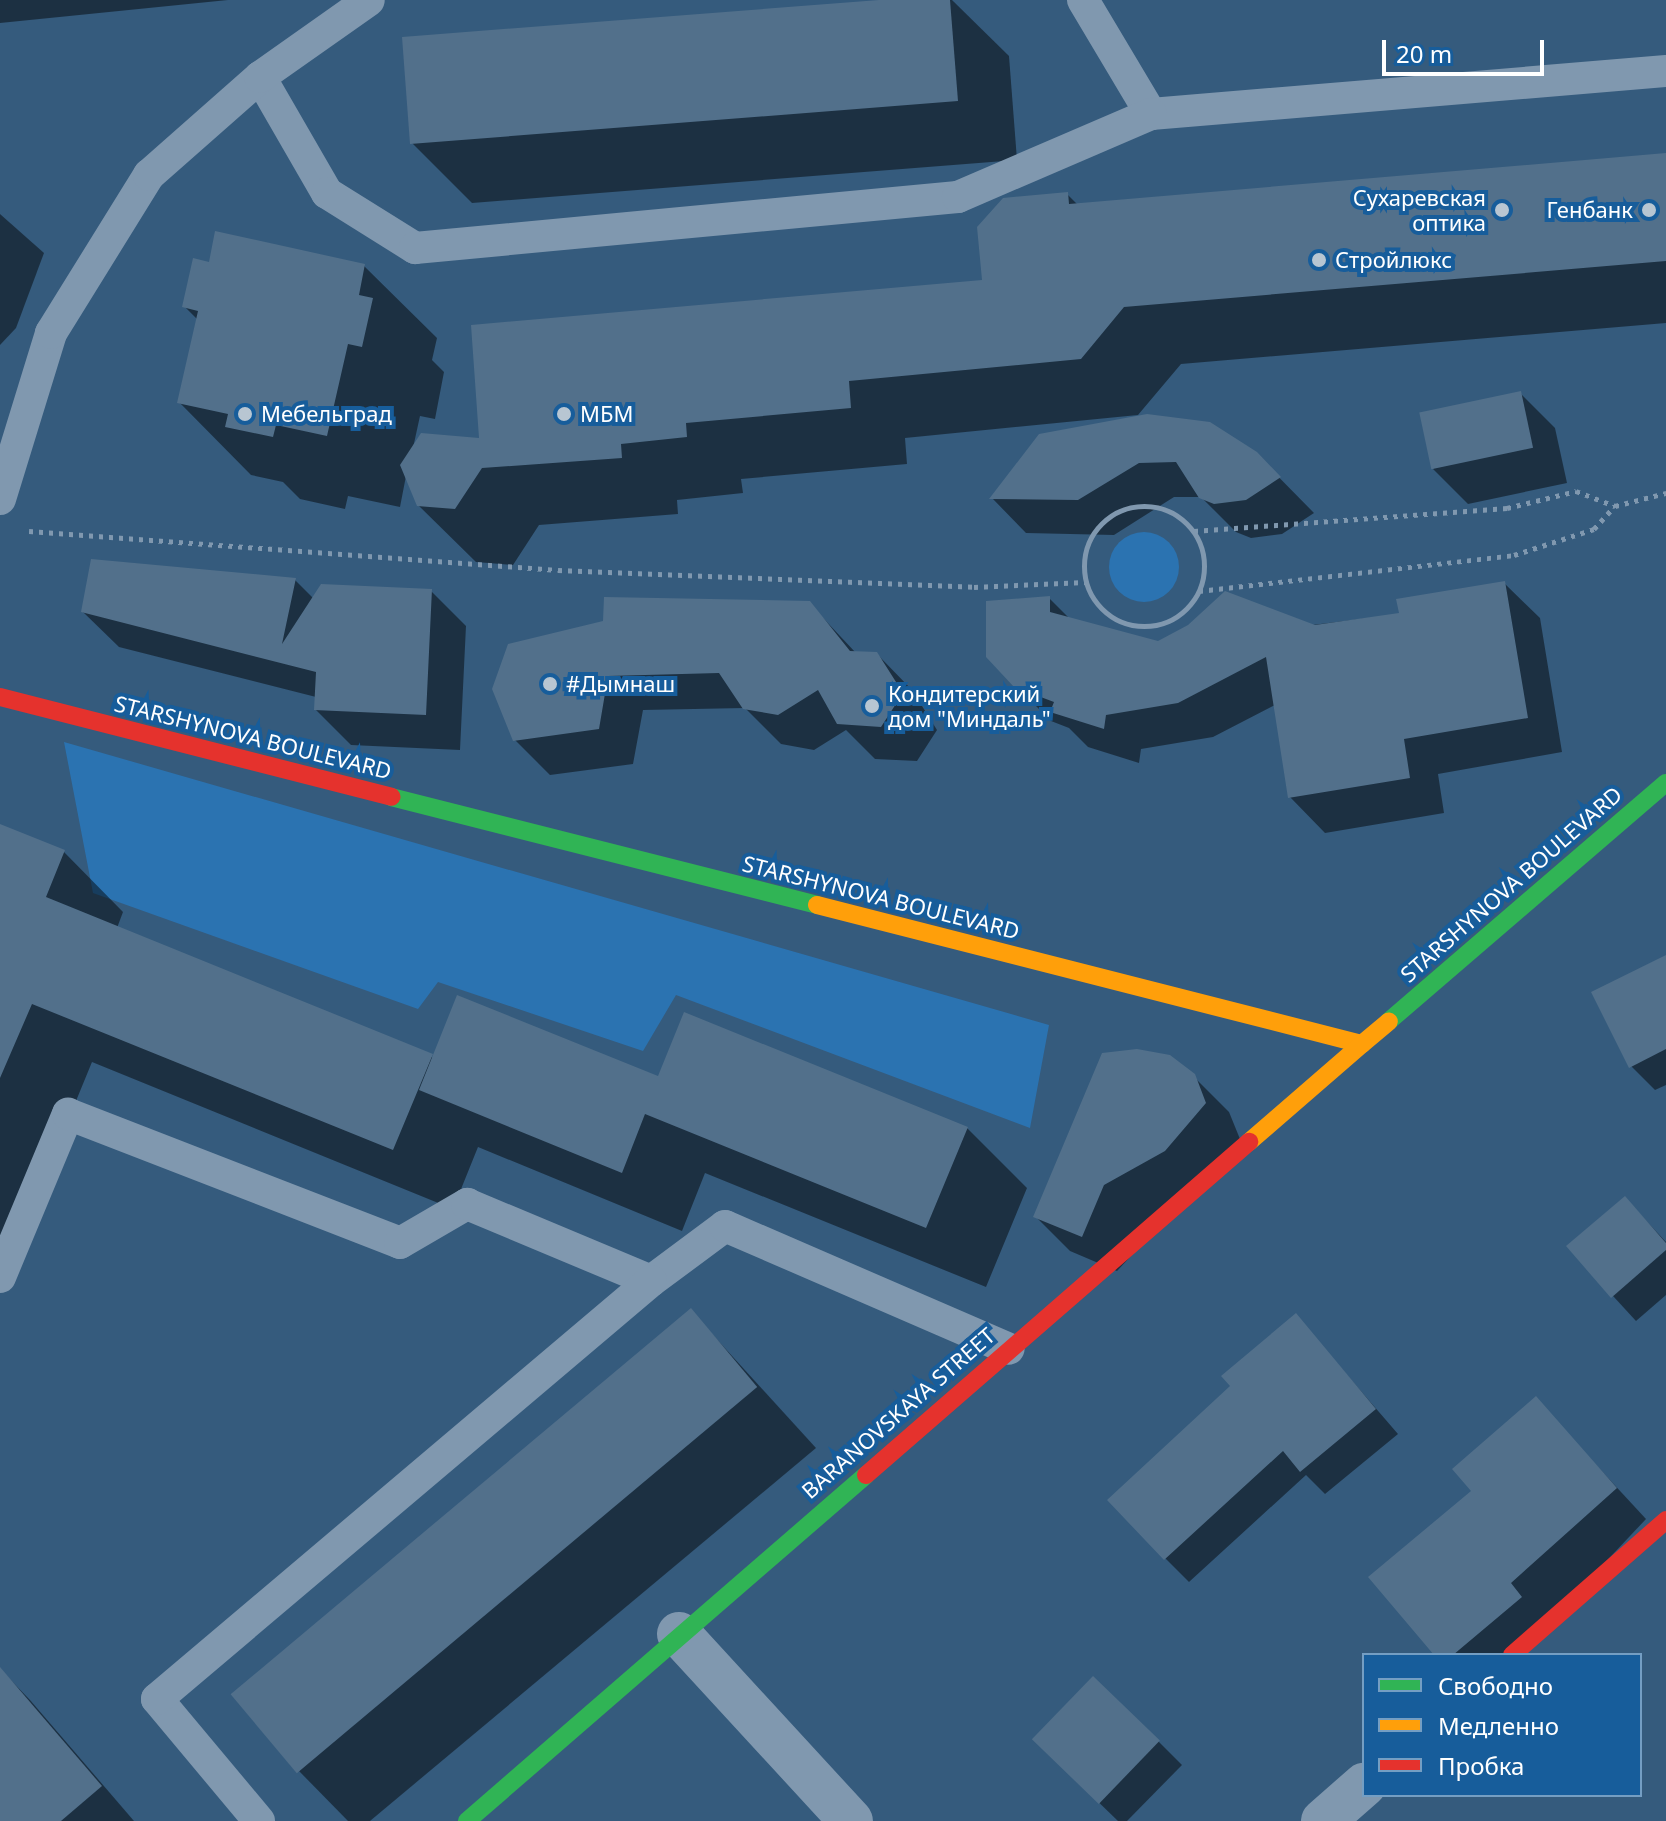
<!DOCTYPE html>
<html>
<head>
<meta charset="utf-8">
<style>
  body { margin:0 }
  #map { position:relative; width:1666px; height:1821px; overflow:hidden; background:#355b7d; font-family:"Noto Sans",sans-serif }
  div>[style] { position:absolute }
  .green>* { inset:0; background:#2b73b1 }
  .round { border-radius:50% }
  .shadow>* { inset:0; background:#0007 }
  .building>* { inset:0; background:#52708b; transform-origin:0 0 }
  .path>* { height:5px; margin-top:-2.5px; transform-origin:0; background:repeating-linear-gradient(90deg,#8098af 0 4px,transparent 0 10px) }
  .path>.ring { margin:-2.5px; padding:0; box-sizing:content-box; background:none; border:5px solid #8098af; border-radius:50% }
  .lane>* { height:32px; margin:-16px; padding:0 16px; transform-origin:16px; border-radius:16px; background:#8098af }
  .street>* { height:44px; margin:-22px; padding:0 22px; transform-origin:22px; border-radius:22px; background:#8098af }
  .fast>* { height:18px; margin:-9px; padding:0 9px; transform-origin:9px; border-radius:9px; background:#30b455 }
  .slow>* { height:18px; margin:-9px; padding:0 9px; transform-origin:9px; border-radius:9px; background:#ff9f0a }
  .jam>* { height:18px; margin:-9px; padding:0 9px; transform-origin:9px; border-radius:9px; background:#e5322d }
  .dots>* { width:22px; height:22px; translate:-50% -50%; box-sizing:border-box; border:4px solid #175d9b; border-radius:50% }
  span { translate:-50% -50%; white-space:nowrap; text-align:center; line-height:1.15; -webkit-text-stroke:8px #175d9b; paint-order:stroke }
  .poi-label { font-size:22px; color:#fff }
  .right { translate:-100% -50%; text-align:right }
  .left { translate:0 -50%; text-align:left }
  .street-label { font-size:22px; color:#fff }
  .legend { position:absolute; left:1362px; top:1653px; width:280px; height:144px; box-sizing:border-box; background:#175d9b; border:2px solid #749ec3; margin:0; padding:10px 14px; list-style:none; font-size:24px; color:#fff }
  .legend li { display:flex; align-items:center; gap:16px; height:40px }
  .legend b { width:40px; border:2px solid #749ec3 }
  .scale { position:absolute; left:1382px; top:40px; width:162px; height:36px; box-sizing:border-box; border:4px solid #fff; border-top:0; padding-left:10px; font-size:24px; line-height:28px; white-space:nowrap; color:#fff; -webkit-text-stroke:6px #175d9b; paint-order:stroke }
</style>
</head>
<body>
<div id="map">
  <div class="green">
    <i class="round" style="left:1109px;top:532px;width:70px;height:70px"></i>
    <i style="clip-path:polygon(64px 742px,1049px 1025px,1030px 1128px,676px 995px,643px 1051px,438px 982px,418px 1009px,93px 893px)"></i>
  </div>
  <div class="shadow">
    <i style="clip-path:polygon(0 0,228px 0,0 23px)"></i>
    <i style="clip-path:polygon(905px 0,952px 0,1009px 56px,1017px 160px,472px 203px,412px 143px)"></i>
    <i style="clip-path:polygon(1666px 155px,1666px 323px,1181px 364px,1138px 415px,905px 438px,907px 464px,741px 479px,743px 493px,677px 500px,678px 514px,539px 525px,513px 565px,476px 562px,418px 505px,406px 476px,400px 507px,348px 496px,345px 509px,300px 499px,283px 482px,251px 475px,179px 402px,198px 320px,185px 307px,210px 264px,364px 266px,437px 338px,432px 360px,444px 372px,435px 419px,420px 416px,413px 448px,482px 440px,984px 282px,1067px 194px,1079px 206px)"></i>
    <i style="clip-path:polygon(0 214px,44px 253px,16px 328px,0 345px)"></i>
    <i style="clip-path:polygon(1520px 393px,1555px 428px,1567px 483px,1468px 504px,1433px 469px)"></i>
    <i style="clip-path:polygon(1040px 436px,1256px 454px,1314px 513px,1282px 534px,1251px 538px,1236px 532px,1201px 497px,1174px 497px,1114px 535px,1026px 533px,992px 498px)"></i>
    <i style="clip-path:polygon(295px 580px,314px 599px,431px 591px,466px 626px,460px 750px,351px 745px,316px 710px,316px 697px,119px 647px,83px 612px)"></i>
    <i style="clip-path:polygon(1504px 583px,1540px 618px,1562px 752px,1438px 774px,1444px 813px,1325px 833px,1290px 797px,1275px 705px,1213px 737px,1141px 749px,1139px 763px,1088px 747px,1069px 728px,1051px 721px,1015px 685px,1049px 598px,1070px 619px,1158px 644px,1401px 614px)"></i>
    <i style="clip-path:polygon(809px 603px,856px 653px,877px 654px,912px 690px,937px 730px,917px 761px,875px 759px,846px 730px,814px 750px,781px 744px,745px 708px,643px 710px,633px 764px,550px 775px,515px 740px,494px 689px)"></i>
    <i style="clip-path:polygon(0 827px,64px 852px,123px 912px,117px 928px,434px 1058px,659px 1078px,967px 1128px,1027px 1188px,986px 1287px,705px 1173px,682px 1231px,478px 1147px,453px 1209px,92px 1062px,0 1286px)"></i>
    <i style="clip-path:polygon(1666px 957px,1666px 1085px,1655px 1090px,1631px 1066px)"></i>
    <i style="clip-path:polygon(1193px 1076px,1229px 1112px,1240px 1139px,1117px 1271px,1070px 1251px,1035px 1216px)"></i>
    <i style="clip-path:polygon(1625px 1198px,1666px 1242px,1666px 1295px,1636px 1321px,1568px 1247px)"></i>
    <i style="clip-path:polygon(691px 1311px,816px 1448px,370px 1821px,348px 1821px,299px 1771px)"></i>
    <i style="clip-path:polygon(1296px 1316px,1398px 1434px,1325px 1494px,1306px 1475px,1189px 1582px,1165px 1558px,1232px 1387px)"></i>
    <i style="clip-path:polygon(1535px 1399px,1646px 1519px,1518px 1655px,1437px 1655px,1473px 1491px)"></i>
    <i style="clip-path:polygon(0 1669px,30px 1700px,134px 1821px,0 1821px)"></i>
    <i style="clip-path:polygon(1158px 1741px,1182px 1765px,1127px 1821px,1118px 1821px,1058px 1763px)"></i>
  </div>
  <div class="building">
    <i style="clip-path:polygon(879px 0,950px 0,958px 101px,410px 144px,402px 37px)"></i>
    <i style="clip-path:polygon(1666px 153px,1666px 261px,1124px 307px,1081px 359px,849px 381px,851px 408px,686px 423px,687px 437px,621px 444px,622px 458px,482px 468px,455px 509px,417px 506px,400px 465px,421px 433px,479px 438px,471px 325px,982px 280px,977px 227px,1003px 198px,1068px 192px,1069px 204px)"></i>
    <i style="clip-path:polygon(215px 231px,365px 264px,359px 295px,373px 298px,362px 347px,348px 344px,327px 436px,276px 425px,273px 437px,225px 427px,228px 414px,177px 403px,198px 311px,182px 307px,193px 258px,209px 262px)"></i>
    <i style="left:1521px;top:391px;width:58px;height:104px;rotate:78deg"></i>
    <i style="clip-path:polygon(1147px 414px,1210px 422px,1257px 452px,1281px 477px,1246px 500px,1214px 504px,1199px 498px,1176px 462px,1139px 463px,1078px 500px,989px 499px,1039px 434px)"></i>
    <i style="clip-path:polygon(91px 559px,296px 578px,282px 644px,321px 584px,432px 589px,426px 715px,314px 710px,316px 672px,81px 612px)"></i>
    <i style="clip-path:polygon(1505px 581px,1528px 718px,1404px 739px,1410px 778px,1288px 798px,1266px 657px,1178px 703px,1106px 715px,1104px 729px,1050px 712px,1054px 702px,1014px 687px,986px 657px,986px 601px,1050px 596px,1050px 612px,1158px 641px,1188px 625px,1225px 591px,1315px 625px,1399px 613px,1396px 599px)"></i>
    <i style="clip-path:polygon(604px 597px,810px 601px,850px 651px,877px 652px,903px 693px,881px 727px,837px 724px,818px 690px,778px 715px,743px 709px,719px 673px,608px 676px,599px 729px,513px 741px,492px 689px,508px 644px,603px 621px)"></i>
    <i style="clip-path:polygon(0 824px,65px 850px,46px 897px,433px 1054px,393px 1150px,32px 1004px,0 1078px)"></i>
    <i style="clip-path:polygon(1666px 955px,1666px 1049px,1629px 1068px,1591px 992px)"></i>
    <i style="clip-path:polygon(457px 995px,658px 1076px,684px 1012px,968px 1127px,926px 1228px,645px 1114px,622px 1173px,419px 1090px)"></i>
    <i style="clip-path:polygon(1137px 1049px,1170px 1055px,1195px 1074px,1206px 1103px,1165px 1151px,1104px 1185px,1082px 1237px,1033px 1217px,1102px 1053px)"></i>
    <i style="clip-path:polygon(1625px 1196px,1666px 1243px,1666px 1250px,1611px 1298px,1566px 1246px)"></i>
    <i style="left:691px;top:1308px;width:103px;height:601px;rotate:50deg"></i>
    <i style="clip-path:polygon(1296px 1313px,1376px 1409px,1300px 1472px,1283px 1451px,1164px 1560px,1107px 1500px,1230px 1386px,1221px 1376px)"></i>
    <i style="clip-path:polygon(1536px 1396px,1617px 1488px,1511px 1583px,1522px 1597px,1453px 1655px,1434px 1655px,1368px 1577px,1471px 1491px,1452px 1469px)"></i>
    <i style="clip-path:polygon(0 1667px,102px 1786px,61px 1821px,0 1821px)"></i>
    <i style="left:1093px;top:1676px;width:93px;height:88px;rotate:44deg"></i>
  </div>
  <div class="path">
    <i class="ring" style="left:1084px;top:506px;width:115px;height:115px"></i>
    <i style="left:29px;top:531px;width:530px;rotate:4.22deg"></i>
    <i style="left:558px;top:570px;width:416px;rotate:2.3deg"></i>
    <i style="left:974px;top:587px;width:112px;rotate:-2.6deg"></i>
    <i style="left:1194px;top:531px;width:314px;rotate:-4.2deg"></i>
    <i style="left:1507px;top:508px;width:71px;rotate:-13.8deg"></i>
    <i style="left:1576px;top:491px;width:42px;rotate:21deg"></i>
    <i style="left:1199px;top:591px;width:317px;rotate:-6.5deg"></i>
    <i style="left:1514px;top:555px;width:84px;rotate:-18deg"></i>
    <i style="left:1594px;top:529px;width:31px;rotate:-48deg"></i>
    <i style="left:1615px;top:506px;width:53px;rotate:-14.3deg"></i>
  </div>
  <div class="lane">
    <i style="left:1083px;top:0;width:133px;rotate:59.2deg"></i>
    <i style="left:1151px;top:114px;width:517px;rotate:-4.77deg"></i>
    <i style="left:260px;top:77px;width:134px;rotate:60deg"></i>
    <i style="left:327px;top:193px;width:104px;rotate:32deg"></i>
    <i style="left:415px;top:248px;width:545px;rotate:-5.37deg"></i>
    <i style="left:958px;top:197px;width:210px;rotate:-23.3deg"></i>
    <i style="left:0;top:499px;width:174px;rotate:-72.9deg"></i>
    <i style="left:51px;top:333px;width:186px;rotate:-58.2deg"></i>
    <i style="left:149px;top:175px;width:148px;rotate:-41.4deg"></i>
    <i style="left:260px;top:77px;width:133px;rotate:-35.2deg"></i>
    <i style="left:0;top:1277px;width:177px;rotate:-67.4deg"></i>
    <i style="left:68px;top:1114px;width:356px;rotate:21.2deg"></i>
    <i style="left:400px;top:1243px;width:78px;rotate:-30.2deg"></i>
    <i style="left:467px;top:1204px;width:199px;rotate:22.7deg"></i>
    <i style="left:651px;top:1281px;width:92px;rotate:-36.6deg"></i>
    <i style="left:725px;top:1226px;width:309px;rotate:23.4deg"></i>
    <i style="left:259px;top:1821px;width:159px;rotate:-129.9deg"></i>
    <i style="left:157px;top:1699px;width:647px;rotate:-40.24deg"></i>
  </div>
  <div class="street">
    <i style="left:679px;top:1634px;width:254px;rotate:47.4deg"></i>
    <i style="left:1323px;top:1821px;width:55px;rotate:-41.3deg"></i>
  </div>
  <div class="fast">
    <i style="left:391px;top:797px;width:439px;rotate:14.2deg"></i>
    <i style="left:1389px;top:1021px;width:365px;rotate:-40.7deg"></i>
    <i style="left:467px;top:1821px;width:528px;rotate:-40.93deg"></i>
  </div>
  <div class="slow">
    <i style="left:817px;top:905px;width:562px;rotate:14.31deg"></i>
    <i style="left:1362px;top:1044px;width:35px;rotate:-40deg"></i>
    <i style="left:1249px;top:1142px;width:150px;rotate:-40.9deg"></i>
  </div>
  <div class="jam">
    <i style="left:0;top:697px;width:404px;rotate:14.3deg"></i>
    <i style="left:866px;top:1475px;width:508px;rotate:-41.01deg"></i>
    <i style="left:1512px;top:1655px;width:205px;rotate:-41.2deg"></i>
  </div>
  <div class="dots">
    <i style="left:1502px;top:210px;background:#b8c6d2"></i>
    <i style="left:1649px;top:210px;background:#b8c6d2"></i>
    <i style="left:1319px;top:260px;background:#b8c6d2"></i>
    <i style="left:245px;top:414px;background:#b8c6d2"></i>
    <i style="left:564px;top:414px;background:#b8c6d2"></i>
    <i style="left:550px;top:684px;background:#b8c6d2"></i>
    <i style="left:872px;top:706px;background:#b8c6d2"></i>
  </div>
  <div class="poi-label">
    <span class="right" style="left:1486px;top:210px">Сухаревская<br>оптика</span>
    <span class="right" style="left:1633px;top:210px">Генбанк</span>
    <span class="left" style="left:1335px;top:260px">Стройлюкс</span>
    <span class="left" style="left:261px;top:414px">Мебельград</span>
    <span class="left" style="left:580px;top:414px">МБМ</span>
    <span class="left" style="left:566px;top:684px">#Дымнаш</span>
    <span class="left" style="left:888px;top:706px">Кондитерский<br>дом "Миндаль"</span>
  </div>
  <div class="street-label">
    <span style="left:253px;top:737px;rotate:14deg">STARSHYNOVA BOULEVARD</span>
    <span style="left:1511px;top:884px;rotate:-41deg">STARSHYNOVA BOULEVARD</span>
    <span style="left:881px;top:897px;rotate:14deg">STARSHYNOVA BOULEVARD</span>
    <span style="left:898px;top:1413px;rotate:-41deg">BARANOVSKAYA STREET</span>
  </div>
  <ul class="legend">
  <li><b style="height:10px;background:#30b455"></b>Свободно</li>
  <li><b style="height:10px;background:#ff9f0a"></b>Медленно</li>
  <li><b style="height:10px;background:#e5322d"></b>Пробка</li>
  </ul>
  <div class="scale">20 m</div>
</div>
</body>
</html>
